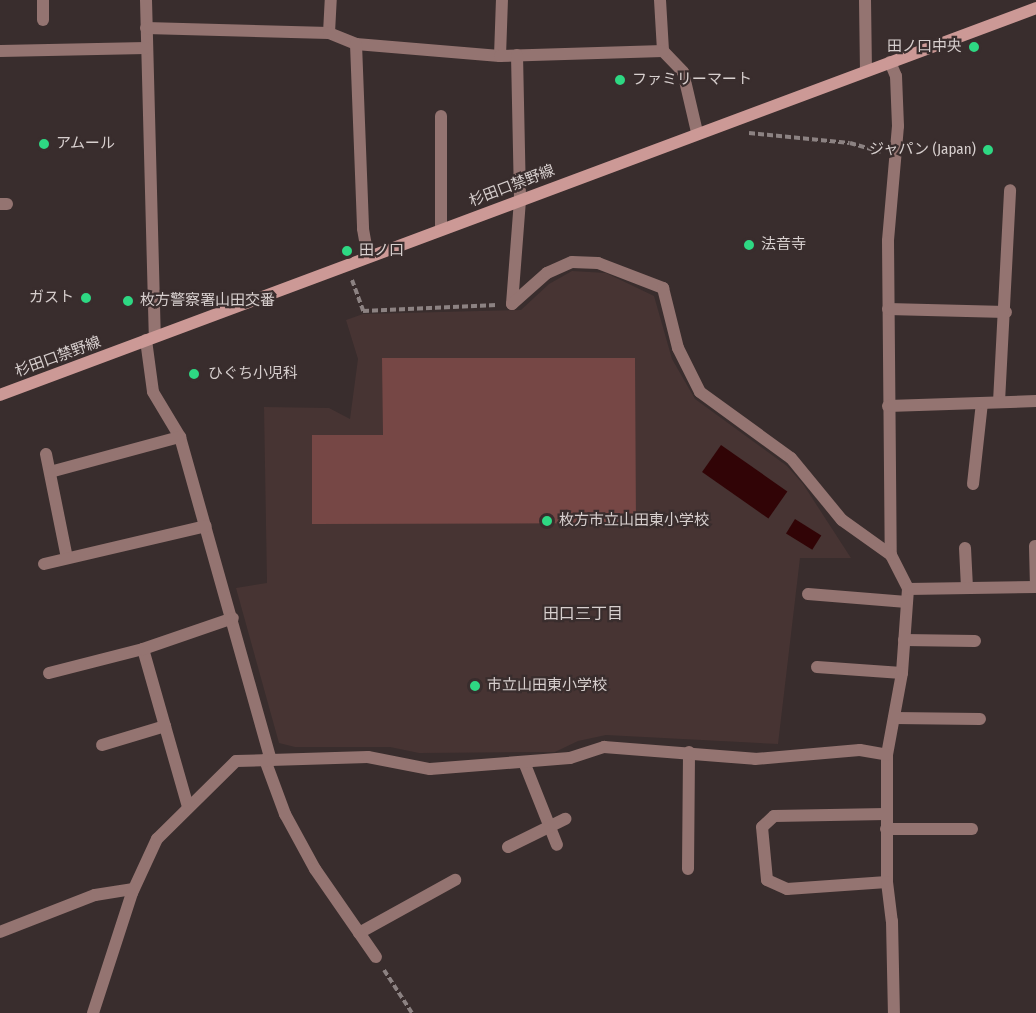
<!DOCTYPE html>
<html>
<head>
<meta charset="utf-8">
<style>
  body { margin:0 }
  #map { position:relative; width:1036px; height:1013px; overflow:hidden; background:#392d2d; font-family:"Fira Sans Condensed","Noto Sans JP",sans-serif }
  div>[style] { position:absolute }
  .built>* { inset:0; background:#473433 }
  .green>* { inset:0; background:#764745 }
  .water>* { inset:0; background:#310406; transform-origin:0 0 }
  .path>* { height:4px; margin-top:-2px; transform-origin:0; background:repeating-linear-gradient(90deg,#8c8282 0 6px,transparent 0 9px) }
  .service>* { height:12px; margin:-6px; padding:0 6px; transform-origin:6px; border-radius:6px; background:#947471 }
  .minor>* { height:12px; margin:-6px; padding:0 6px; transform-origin:6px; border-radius:6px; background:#947471 }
  .secondary>* { height:12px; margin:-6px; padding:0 6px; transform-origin:6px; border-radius:6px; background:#cc9996 }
  .dots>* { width:16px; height:16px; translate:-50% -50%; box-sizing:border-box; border:3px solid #392d2d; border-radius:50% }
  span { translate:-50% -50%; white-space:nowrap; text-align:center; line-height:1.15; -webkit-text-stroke:4.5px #392d2d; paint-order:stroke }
  .poi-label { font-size:15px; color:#d7cfce }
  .right { translate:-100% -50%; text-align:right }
  .left { translate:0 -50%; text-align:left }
  .street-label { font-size:15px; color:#d7cfce }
  .neighbourhood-label { font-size:16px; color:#d7cfce }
</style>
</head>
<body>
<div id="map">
  <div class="built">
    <i style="clip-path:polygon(572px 271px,606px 273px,654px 296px,672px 359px,695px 399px,787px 466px,803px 484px,851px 558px,800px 558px,778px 744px,606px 735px,578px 741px,555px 752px,419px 753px,390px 747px,295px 747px,279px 743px,236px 588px,267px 583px,264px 407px,329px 408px,350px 419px,358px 359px,346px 320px,363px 314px,521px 310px,549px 284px)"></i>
  </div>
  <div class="green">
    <i style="clip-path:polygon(382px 358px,635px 358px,636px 523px,312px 524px,312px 435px,383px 435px)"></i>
  </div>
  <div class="water">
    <i style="left:721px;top:445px;width:81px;height:33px;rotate:35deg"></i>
    <i style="left:795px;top:519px;width:31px;height:17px;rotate:32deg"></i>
  </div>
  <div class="path">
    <i style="left:749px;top:133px;width:101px;rotate:5.7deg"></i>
    <i style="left:850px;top:143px;width:32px;rotate:16deg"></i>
    <i style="left:352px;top:280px;width:33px;rotate:70deg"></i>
    <i style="left:363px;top:311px;width:134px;rotate:-2.6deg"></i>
    <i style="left:384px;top:970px;width:51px;rotate:56.9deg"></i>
  </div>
  <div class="service">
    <i style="left:865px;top:0;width:71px;rotate:89.2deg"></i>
    <i style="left:43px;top:20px;width:20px;rotate:-90deg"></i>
    <i style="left:329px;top:33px;width:33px;rotate:-87deg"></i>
    <i style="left:500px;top:56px;width:56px;rotate:-88deg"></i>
    <i style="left:441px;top:116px;width:113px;rotate:90deg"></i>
    <i style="left:0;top:204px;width:7px"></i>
    <i style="left:512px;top:304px;width:104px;rotate:-85.6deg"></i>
    <i style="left:973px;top:484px;width:81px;rotate:-83.7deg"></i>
    <i style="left:1035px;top:546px;width:41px;rotate:88.6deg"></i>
    <i style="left:965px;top:548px;width:40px;rotate:87.1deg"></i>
    <i style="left:808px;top:594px;width:99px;rotate:4.6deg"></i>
    <i style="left:904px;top:640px;width:71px;rotate:0.8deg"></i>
    <i style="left:817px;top:667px;width:85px;rotate:4deg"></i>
    <i style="left:894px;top:718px;width:86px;rotate:0.7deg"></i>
    <i style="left:102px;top:745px;width:66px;rotate:-16.8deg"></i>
    <i style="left:524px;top:762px;width:89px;rotate:68.3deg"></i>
    <i style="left:886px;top:814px;width:112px;rotate:179deg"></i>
    <i style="left:774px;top:816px;width:16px;rotate:137deg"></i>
    <i style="left:762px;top:827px;width:53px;rotate:84.6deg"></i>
    <i style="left:767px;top:880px;width:22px;rotate:24deg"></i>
    <i style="left:787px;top:889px;width:100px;rotate:-4deg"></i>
    <i style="left:886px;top:829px;width:86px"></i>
    <i style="left:508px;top:847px;width:64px;rotate:-26.2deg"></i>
    <i style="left:688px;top:869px;width:117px;rotate:-89.5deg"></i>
    <i style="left:359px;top:933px;width:110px;rotate:-28.9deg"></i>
  </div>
  <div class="minor">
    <i style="left:146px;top:0;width:336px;rotate:88.5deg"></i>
    <i style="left:660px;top:0;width:51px;rotate:86.6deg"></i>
    <i style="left:663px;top:51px;width:29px;rotate:46deg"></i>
    <i style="left:683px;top:72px;width:62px;rotate:76.9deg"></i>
    <i style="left:146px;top:28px;width:183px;rotate:1.6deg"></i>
    <i style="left:329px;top:33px;width:29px;rotate:22deg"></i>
    <i style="left:356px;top:44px;width:144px;rotate:4.8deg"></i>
    <i style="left:500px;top:56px;width:163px;rotate:-1.8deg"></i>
    <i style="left:356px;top:44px;width:185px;rotate:87.8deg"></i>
    <i style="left:363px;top:229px;width:27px;rotate:80deg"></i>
    <i style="left:0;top:51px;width:146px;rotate:-1.2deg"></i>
    <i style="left:517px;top:55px;width:145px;rotate:88.8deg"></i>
    <i style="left:890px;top:62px;width:15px;rotate:67deg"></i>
    <i style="left:896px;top:76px;width:50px;rotate:87.7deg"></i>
    <i style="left:898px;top:126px;width:115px;rotate:95deg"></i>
    <i style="left:888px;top:241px;width:314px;rotate:89.5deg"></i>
    <i style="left:891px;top:555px;width:38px;rotate:63deg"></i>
    <i style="left:908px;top:589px;width:84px;rotate:94.1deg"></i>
    <i style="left:902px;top:673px;width:83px;rotate:100.4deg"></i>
    <i style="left:887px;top:755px;width:127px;rotate:90deg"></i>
    <i style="left:887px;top:882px;width:39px;rotate:83deg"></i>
    <i style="left:892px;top:921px;width:92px;rotate:88.8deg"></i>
    <i style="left:512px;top:304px;width:47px;rotate:-41.5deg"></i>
    <i style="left:547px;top:273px;width:27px;rotate:-24deg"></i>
    <i style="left:572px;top:262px;width:26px;rotate:2deg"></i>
    <i style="left:598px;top:263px;width:70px;rotate:21deg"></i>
    <i style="left:663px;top:288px;width:62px;rotate:76deg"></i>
    <i style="left:678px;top:348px;width:49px;rotate:63.4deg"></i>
    <i style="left:700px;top:392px;width:112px;rotate:36deg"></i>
    <i style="left:791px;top:458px;width:80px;rotate:50.6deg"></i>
    <i style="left:842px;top:520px;width:60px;rotate:35.5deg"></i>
    <i style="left:888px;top:309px;width:118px;rotate:1.5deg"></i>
    <i style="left:146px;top:340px;width:52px;rotate:82.3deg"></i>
    <i style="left:153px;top:392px;width:52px;rotate:59deg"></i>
    <i style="left:180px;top:437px;width:336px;rotate:74.3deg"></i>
    <i style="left:999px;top:402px;width:212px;rotate:-87deg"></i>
    <i style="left:888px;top:406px;width:148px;rotate:-1.9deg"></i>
    <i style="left:46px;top:454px;width:106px;rotate:78.6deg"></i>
    <i style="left:50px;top:472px;width:135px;rotate:-15.1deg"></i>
    <i style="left:44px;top:564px;width:166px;rotate:-13.2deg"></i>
    <i style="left:908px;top:589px;width:128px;rotate:-0.9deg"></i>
    <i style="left:143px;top:649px;width:164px;rotate:74.1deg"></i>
    <i style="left:49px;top:673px;width:97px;rotate:-14.3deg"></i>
    <i style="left:143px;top:649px;width:95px;rotate:-19deg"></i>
    <i style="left:265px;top:760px;width:58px;rotate:69.7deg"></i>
    <i style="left:285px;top:814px;width:63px;rotate:61.4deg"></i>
    <i style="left:315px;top:869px;width:107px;rotate:55.3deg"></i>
    <i style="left:0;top:932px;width:102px;rotate:-21.3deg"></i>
    <i style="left:95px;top:895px;width:39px;rotate:-9deg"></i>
    <i style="left:93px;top:1013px;width:126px;rotate:-72deg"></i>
    <i style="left:132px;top:893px;width:60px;rotate:-65.2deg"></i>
    <i style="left:157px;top:839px;width:111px;rotate:-44.6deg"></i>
    <i style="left:236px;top:761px;width:132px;rotate:-1.7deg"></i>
    <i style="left:368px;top:757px;width:63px;rotate:11deg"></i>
    <i style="left:430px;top:769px;width:140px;rotate:-4.5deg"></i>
    <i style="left:570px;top:758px;width:36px;rotate:-18deg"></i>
    <i style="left:604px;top:747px;width:151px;rotate:4.5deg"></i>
    <i style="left:755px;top:759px;width:105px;rotate:-4.9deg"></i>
    <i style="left:860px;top:750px;width:27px;rotate:10deg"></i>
  </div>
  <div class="secondary">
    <i style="left:0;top:395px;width:1106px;rotate:-20.48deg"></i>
  </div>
  <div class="dots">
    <i style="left:974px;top:47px;background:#2ed883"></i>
    <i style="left:620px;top:80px;background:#2ed883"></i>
    <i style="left:44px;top:144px;background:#2ed883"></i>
    <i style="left:988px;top:150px;background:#2ed883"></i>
    <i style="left:749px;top:245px;background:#2ed883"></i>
    <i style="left:347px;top:251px;background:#2ed883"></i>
    <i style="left:86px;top:298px;background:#2ed883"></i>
    <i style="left:128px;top:301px;background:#2ed883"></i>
    <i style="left:194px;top:374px;background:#2ed883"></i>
    <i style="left:547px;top:521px;background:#2ed883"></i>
    <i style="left:475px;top:686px;background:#2ed883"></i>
  </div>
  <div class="poi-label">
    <span class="right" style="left:962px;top:47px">田ノ口中央</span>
    <span class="left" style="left:632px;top:80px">ファミリーマート</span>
    <span class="left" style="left:56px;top:144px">アムール</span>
    <span class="right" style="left:976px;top:150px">ジャパン (Japan)</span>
    <span class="left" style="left:761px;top:245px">法音寺</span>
    <span class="left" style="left:359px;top:251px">田ノ口</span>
    <span class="right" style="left:74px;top:298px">ガスト</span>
    <span class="left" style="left:140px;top:301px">枚方警察署山田交番</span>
    <span class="left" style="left:208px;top:374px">ひぐち小児科</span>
    <span class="left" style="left:559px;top:521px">枚方市立山田東小学校</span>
    <span class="left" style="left:487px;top:686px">市立山田東小学校</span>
  </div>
  <div class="street-label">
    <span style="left:512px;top:186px;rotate:-21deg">杉田口禁野線</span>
    <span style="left:58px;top:357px;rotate:-20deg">杉田口禁野線</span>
  </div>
  <div class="neighbourhood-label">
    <span style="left:583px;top:614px">田口三丁目</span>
  </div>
</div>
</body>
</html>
